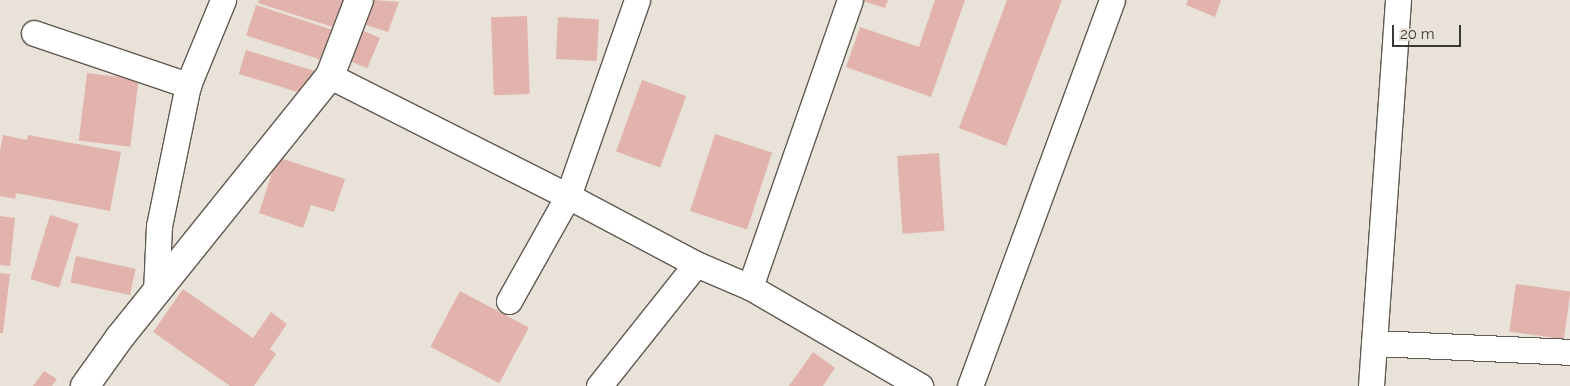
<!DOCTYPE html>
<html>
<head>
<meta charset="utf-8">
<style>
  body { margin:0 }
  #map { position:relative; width:1570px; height:386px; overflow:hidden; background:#e8e2d9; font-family:Raleway,sans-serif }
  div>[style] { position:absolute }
  .building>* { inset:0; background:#e2b3ac; transform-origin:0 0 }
  .roads { filter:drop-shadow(1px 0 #5f5a52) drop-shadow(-1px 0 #5f5a52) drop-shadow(0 1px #5f5a52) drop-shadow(0 -1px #5f5a52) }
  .street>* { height:25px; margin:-12.5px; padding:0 12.5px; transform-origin:12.5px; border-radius:12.5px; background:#fff }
  .secondary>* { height:28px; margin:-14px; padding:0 14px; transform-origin:14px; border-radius:14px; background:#fff }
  span { translate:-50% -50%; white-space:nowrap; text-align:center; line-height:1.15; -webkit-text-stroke:4.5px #e8e2d9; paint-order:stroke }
  .scale { position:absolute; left:1392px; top:25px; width:69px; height:22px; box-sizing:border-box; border:2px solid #3a3734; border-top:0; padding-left:6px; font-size:15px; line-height:18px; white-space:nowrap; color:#3a3734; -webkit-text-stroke:4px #e8e2d9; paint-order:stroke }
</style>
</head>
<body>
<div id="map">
  <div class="building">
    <i style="clip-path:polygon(259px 0,351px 0,342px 30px,258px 3px)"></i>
    <i style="clip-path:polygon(374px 0,399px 2px,388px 32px,366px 25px)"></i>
    <i style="clip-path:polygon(860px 0,888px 0,885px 8px)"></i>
    <i style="clip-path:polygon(935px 0,965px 0,931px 97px,846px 67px,860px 27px,919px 47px)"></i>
    <i style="clip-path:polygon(1007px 0,1062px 0,1006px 146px,959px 128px)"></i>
    <i style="clip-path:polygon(1188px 0,1221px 0,1215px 17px,1186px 5px)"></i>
    <i style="left:256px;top:5px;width:85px;height:32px;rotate:18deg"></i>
    <i style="left:527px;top:16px;width:78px;height:36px;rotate:88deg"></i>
    <i style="left:558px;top:17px;width:41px;height:42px;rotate:3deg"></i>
    <i style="left:359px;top:29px;width:23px;height:33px;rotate:23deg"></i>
    <i style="left:246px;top:50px;width:72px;height:25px;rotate:17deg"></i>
    <i style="left:87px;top:73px;width:52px;height:68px;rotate:7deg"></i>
    <i style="left:642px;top:80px;width:47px;height:76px;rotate:20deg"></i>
    <i style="left:715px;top:134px;width:60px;height:81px;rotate:18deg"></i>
    <i style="clip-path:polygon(3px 135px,27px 140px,28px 135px,121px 152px,110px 211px,16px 193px,15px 199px,0 196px,0 150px)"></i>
    <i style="left:939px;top:153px;width:78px;height:42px;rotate:86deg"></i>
    <i style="clip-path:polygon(277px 157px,345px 179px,334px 212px,311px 205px,303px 228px,259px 213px)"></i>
    <i style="left:50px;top:215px;width:30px;height:67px;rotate:17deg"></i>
    <i style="clip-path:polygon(0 216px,15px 218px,10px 266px,0 265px)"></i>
    <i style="left:76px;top:256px;width:61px;height:27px;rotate:12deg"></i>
    <i style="clip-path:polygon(0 273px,10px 274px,3px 333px,0 333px)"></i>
    <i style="left:1516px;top:284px;width:55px;height:48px;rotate:8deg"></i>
    <i style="clip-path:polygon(183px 289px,253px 338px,271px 312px,287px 324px,270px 349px,276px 354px,254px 386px,230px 386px,153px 332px)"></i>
    <i style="left:460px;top:291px;width:78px;height:63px;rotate:28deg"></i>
    <i style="clip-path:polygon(813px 352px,835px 368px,823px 386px,789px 386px)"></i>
    <i style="clip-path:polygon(44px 371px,57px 379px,52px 386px,33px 386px)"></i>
  </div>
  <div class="roads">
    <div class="street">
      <i style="left:34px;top:33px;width:163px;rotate:18.7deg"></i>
      <i style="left:330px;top:76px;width:267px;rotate:26.8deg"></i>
      <i style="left:568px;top:196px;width:145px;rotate:28deg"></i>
      <i style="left:696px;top:264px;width:59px;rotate:23.1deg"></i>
      <i style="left:750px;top:287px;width:197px;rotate:30.2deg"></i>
      <i style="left:750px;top:287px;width:304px;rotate:-70.8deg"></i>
      <i style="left:156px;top:292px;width:66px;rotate:-87.4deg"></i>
      <i style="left:159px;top:226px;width:144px;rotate:-78.4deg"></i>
      <i style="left:188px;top:85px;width:92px;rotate:-67.6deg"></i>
      <i style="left:509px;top:301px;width:120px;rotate:-60.7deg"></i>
      <i style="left:568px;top:196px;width:208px;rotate:-70.6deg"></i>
      <i style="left:1374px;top:343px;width:196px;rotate:2.6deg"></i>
      <i style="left:599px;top:386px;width:156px;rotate:-51.5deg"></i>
      <i style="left:970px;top:386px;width:411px;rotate:-69.8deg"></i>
      <i style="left:1371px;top:386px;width:387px;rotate:-86deg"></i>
    </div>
    <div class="secondary">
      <i style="left:85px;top:386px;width:60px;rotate:-54.5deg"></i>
      <i style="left:120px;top:337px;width:335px;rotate:-51.2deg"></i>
      <i style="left:330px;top:76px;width:81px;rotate:-69.1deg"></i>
    </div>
  </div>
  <div class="scale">20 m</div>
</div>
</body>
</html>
